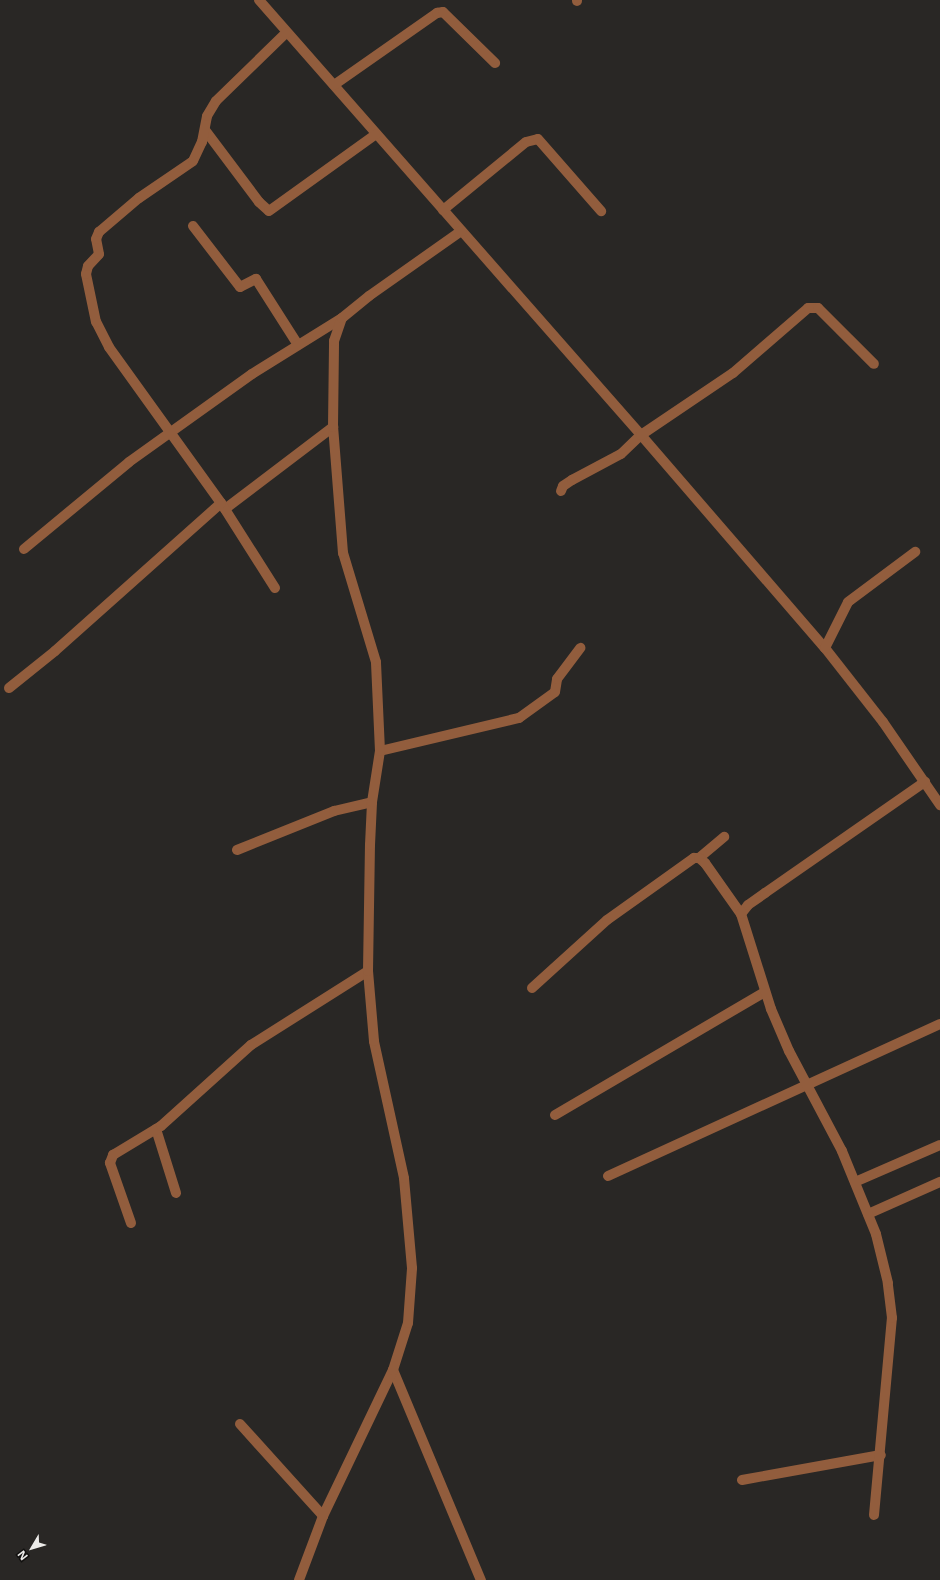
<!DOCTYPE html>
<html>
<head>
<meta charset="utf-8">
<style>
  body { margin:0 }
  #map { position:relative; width:940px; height:1580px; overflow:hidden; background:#292725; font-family:"Noto Sans",sans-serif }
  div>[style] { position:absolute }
  .street>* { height:10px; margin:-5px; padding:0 5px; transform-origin:5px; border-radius:5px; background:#925d3d }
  span { translate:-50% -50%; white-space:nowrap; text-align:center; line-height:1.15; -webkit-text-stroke:3px #11100f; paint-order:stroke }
  .north { position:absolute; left:12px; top:1528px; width:40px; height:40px; -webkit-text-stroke:3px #11100f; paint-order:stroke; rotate:232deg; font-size:11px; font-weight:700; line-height:16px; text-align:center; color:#ecebe9 }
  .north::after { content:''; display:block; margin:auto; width:14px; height:18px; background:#ecebe9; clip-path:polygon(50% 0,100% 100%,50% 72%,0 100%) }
</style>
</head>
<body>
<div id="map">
  <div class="street">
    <i style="left:259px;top:0;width:579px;rotate:48.71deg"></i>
    <i style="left:641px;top:435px;width:281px;rotate:49.2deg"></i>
    <i style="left:825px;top:648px;width:94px;rotate:51.9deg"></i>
    <i style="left:883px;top:722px;width:101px;rotate:55.5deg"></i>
    <i style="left:577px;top:0;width:1px;rotate:90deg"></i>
    <i style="left:334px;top:85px;width:126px;rotate:-35deg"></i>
    <i style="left:437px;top:13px;width:6px;rotate:-9deg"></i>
    <i style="left:443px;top:12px;width:73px;rotate:44.4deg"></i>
    <i style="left:205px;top:130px;width:90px;rotate:53.1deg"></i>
    <i style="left:259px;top:202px;width:13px;rotate:42deg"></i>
    <i style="left:269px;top:211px;width:132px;rotate:-35.7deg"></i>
    <i style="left:443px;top:210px;width:107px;rotate:-39.3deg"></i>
    <i style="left:526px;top:142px;width:12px;rotate:-14deg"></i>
    <i style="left:538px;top:139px;width:96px;rotate:48.8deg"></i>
    <i style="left:193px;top:226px;width:77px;rotate:52.4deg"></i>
    <i style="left:240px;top:287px;width:18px;rotate:-27deg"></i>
    <i style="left:256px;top:279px;width:78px;rotate:57.5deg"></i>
    <i style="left:561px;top:491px;width:5px;rotate:-68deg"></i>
    <i style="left:563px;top:486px;width:11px;rotate:-34deg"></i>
    <i style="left:572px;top:480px;width:55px;rotate:-28deg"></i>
    <i style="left:621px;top:454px;width:28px;rotate:-44deg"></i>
    <i style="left:641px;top:435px;width:111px;rotate:-34deg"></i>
    <i style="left:733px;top:373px;width:99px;rotate:-40.9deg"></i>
    <i style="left:808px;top:308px;width:10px"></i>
    <i style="left:818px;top:308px;width:79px;rotate:45deg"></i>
    <i style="left:225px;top:509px;width:136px;rotate:-37.2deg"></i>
    <i style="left:24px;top:549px;width:136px;rotate:-39.6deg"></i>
    <i style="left:129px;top:462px;width:151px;rotate:-35.6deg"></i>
    <i style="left:252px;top:374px;width:106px;rotate:-31.9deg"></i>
    <i style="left:275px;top:588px;width:101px;rotate:-122.4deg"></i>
    <i style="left:221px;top:503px;width:192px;rotate:-125.7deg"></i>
    <i style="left:109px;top:347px;width:28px;rotate:-117deg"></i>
    <i style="left:96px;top:322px;width:49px;rotate:-101.8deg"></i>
    <i style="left:86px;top:274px;width:8px;rotate:-76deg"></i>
    <i style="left:88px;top:266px;width:16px;rotate:-47deg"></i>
    <i style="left:99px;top:254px;width:15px;rotate:-101deg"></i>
    <i style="left:96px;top:239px;width:8px;rotate:-67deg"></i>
    <i style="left:99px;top:232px;width:52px;rotate:-40.4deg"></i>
    <i style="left:139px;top:198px;width:65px;rotate:-34.4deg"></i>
    <i style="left:193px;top:161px;width:21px;rotate:-65deg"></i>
    <i style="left:202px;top:142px;width:26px;rotate:-79deg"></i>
    <i style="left:207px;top:116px;width:17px;rotate:-59deg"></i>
    <i style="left:216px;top:101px;width:98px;rotate:-44.2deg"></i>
    <i style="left:825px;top:648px;width:51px;rotate:-63.4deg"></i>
    <i style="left:848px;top:602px;width:84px;rotate:-36.7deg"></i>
    <i style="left:9px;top:688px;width:59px;rotate:-38.8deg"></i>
    <i style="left:55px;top:651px;width:222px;rotate:-41.7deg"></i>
    <i style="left:380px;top:751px;width:143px;rotate:-13.4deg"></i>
    <i style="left:519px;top:718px;width:44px;rotate:-35.8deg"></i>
    <i style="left:555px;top:692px;width:13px;rotate:-81deg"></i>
    <i style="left:557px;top:679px;width:39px;rotate:-53deg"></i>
    <i style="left:237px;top:850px;width:105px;rotate:-21.9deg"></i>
    <i style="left:334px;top:811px;width:39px;rotate:-13deg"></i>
    <i style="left:699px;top:858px;width:33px;rotate:-40deg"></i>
    <i style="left:532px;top:988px;width:101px;rotate:-42.2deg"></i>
    <i style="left:607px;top:920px;width:107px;rotate:-35.5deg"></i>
    <i style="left:694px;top:858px;width:5px"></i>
    <i style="left:699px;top:858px;width:8px;rotate:40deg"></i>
    <i style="left:705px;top:863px;width:62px;rotate:54.8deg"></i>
    <i style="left:555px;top:1115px;width:243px;rotate:-30.4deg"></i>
    <i style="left:156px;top:1129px;width:67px;rotate:72.6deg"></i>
    <i style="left:608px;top:1176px;width:365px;rotate:-24.6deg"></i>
    <i style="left:855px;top:1182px;width:93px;rotate:-23.5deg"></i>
    <i style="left:868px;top:1214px;width:79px;rotate:-24deg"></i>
    <i style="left:131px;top:1223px;width:64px;rotate:-109.3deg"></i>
    <i style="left:110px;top:1163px;width:9px;rotate:-69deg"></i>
    <i style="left:113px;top:1155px;width:56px;rotate:-31.1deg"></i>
    <i style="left:161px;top:1126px;width:121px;rotate:-42deg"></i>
    <i style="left:251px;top:1045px;width:138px;rotate:-32.3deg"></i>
    <i style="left:393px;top:1370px;width:228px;rotate:67.3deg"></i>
    <i style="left:240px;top:1424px;width:124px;rotate:47.9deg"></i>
    <i style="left:742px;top:1480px;width:141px;rotate:-10.2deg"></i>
    <i style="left:874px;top:1515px;width:198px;rotate:-84.8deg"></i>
    <i style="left:892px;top:1318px;width:35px;rotate:-97deg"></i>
    <i style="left:888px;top:1283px;width:50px;rotate:-103.8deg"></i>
    <i style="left:876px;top:1234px;width:90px;rotate:-112.3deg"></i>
    <i style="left:842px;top:1151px;width:113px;rotate:-117.9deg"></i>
    <i style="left:789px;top:1051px;width:46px;rotate:-113.2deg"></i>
    <i style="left:771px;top:1009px;width:100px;rotate:-107.5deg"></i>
    <i style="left:741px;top:914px;width:11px;rotate:-52deg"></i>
    <i style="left:748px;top:905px;width:21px;rotate:-35deg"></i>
    <i style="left:765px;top:893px;width:195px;rotate:-34.8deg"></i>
    <i style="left:299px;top:1580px;width:68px;rotate:-69.4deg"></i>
    <i style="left:323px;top:1516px;width:162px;rotate:-64.4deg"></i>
    <i style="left:393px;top:1370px;width:49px;rotate:-72.3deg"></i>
    <i style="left:408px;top:1323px;width:55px;rotate:-85.8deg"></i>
    <i style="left:412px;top:1268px;width:90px;rotate:-95.1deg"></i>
    <i style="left:404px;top:1178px;width:140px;rotate:-102.4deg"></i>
    <i style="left:374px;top:1041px;width:70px;rotate:-94.9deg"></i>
    <i style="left:368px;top:971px;width:126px;rotate:-89.1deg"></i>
    <i style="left:370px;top:845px;width:43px;rotate:-87.3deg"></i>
    <i style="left:372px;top:802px;width:52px;rotate:-81.1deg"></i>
    <i style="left:380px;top:751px;width:89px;rotate:-92.6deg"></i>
    <i style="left:376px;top:662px;width:114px;rotate:-106.8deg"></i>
    <i style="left:343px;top:553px;width:126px;rotate:-94.5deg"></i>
    <i style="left:333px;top:427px;width:86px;rotate:-89.3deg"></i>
    <i style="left:334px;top:341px;width:24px;rotate:-71deg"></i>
    <i style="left:342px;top:318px;width:35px;rotate:-39deg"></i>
    <i style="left:369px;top:296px;width:113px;rotate:-35.2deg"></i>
  </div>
  <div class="north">N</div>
</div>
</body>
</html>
